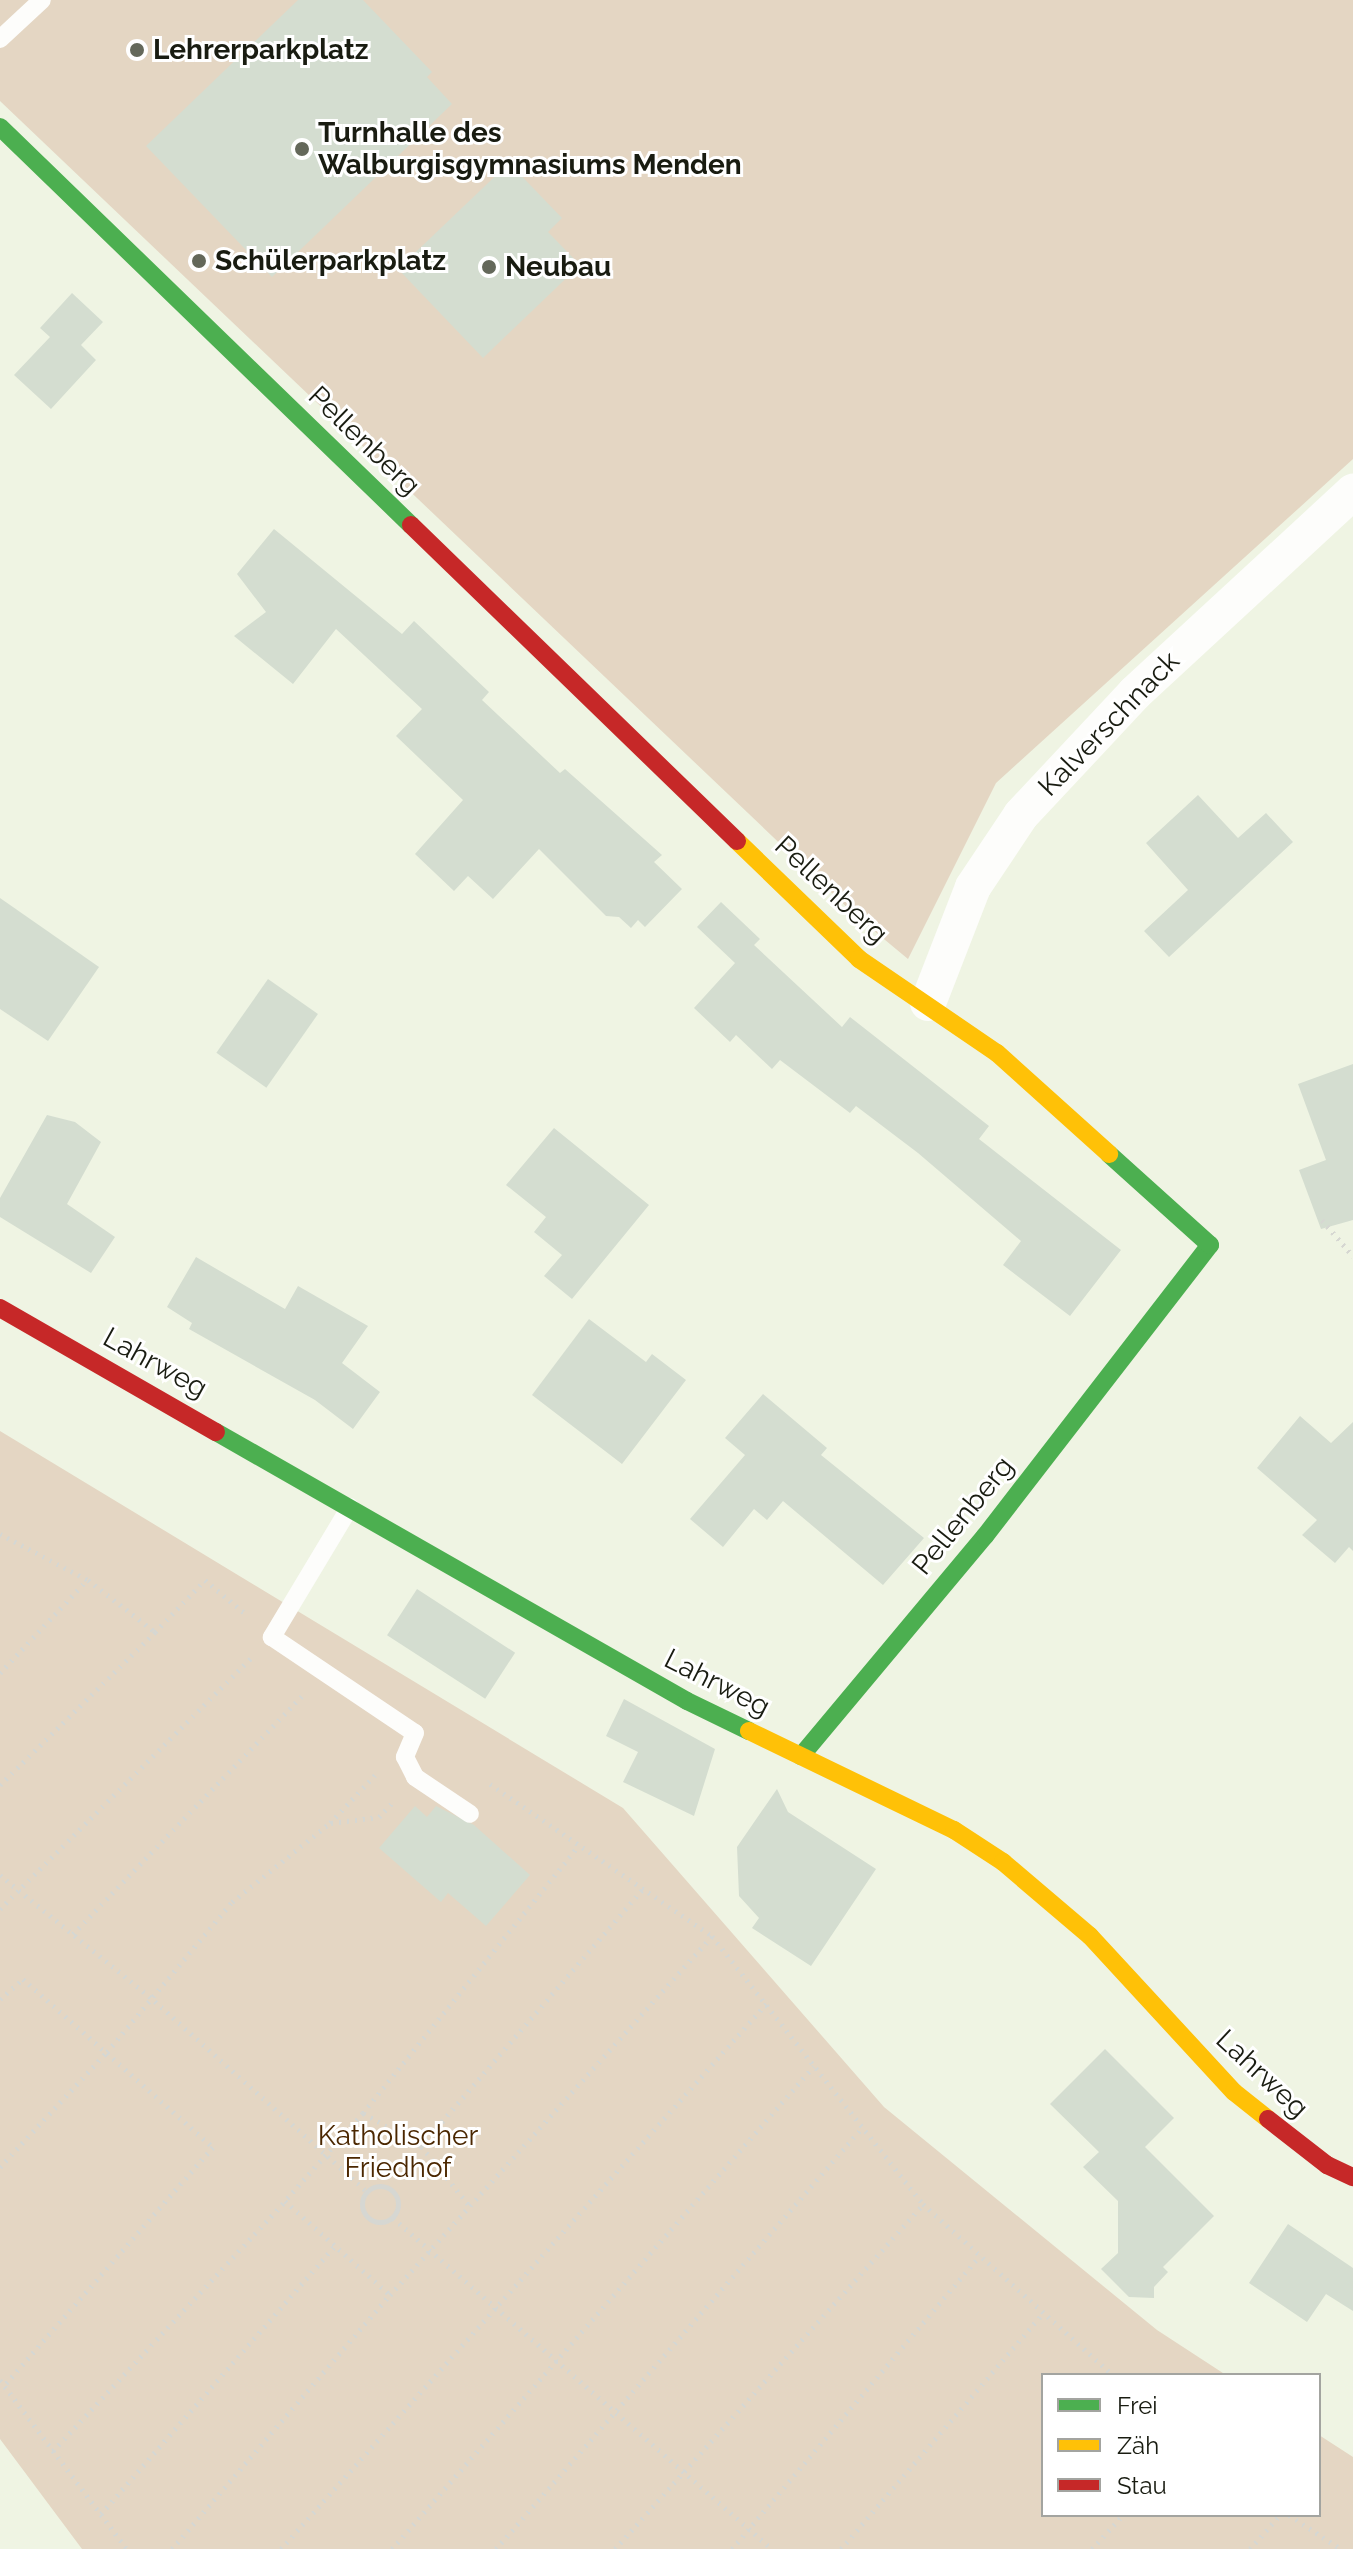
<!DOCTYPE html>
<html>
<head>
<meta charset="utf-8">
<style>
  body { margin:0 }
  #map { position:relative; width:1353px; height:2549px; overflow:hidden; background:#eff4e3; font-family:Raleway,sans-serif }
  div>[style] { position:absolute }
  .green>* { inset:0; background:#e4d6c3 }
  .building>* { inset:0; background:#d4ddd0; transform-origin:0 0 }
  .path>* { height:5px; margin-top:-2.5px; transform-origin:0; background:repeating-linear-gradient(90deg,#d6d7d2 0 2px,transparent 0 8px) }
  .path>.ring { margin:-2.5px; padding:0; box-sizing:content-box; background:none; border:5px solid #d6d7d2; border-radius:50% }
  .lane>* { height:18px; margin:-9px; padding:0 9px; transform-origin:9px; border-radius:9px; background:#fdfdfb }
  .street>* { height:36px; margin:-18px; padding:0 18px; transform-origin:18px; border-radius:18px; background:#fdfdfb }
  .fast>* { height:18px; margin:-9px; padding:0 9px; transform-origin:9px; border-radius:9px; background:#4caf50 }
  .slow>* { height:18px; margin:-9px; padding:0 9px; transform-origin:9px; border-radius:9px; background:#ffc107 }
  .jam>* { height:18px; margin:-9px; padding:0 9px; transform-origin:9px; border-radius:9px; background:#c62828 }
  .dots>* { width:22px; height:22px; translate:-50% -50%; box-sizing:border-box; border:4px solid #fff; border-radius:50% }
  span { translate:-50% -50%; white-space:nowrap; text-align:center; line-height:1.15; -webkit-text-stroke:6px #fff; paint-order:stroke }
  .poi-label { font-size:28px; color:#191c11; font-weight:700 }
  .left { translate:0 -50%; text-align:left }
  .street-label { font-size:28px; color:#191c11 }
  .park-label { font-size:28px; color:#4b2701 }
  .legend { position:absolute; left:1041px; top:2373px; width:280px; height:144px; box-sizing:border-box; background:#fff; border:2px solid #a3a4a0; margin:0; padding:10px 14px; list-style:none; font-size:24px; color:#191c11 }
  .legend li { display:flex; align-items:center; gap:16px; height:40px }
  .legend b { width:40px; border:2px solid #a3a4a0 }
</style>
</head>
<body>
<div id="map">
  <div class="green">
    <i style="clip-path:polygon(0 0,1353px 0,1353px 459px,996px 783px,908px 959px,855px 915px,0 101px)"></i>
    <i style="clip-path:polygon(0 1431px,623px 1808px,884px 2107px,1157px 2330px,1226px 2375px,1043px 2375px,1043px 2515px,1319px 2515px,1319px 2435px,1353px 2457px,1353px 2549px,82px 2549px,0 2439px)"></i>
  </div>
  <div class="building">
    <i style="clip-path:polygon(298px 0,363px 0,432px 72px,427px 77px,452px 104px,272px 277px,146px 146px)"></i>
    <i style="clip-path:polygon(509px 163px,562px 218px,548px 232px,580px 265px,483px 358px,398px 269px)"></i>
    <i style="clip-path:polygon(72px 293px,103px 322px,81px 345px,96px 360px,51px 409px,14px 375px,50px 337px,40px 328px)"></i>
    <i style="clip-path:polygon(274px 529px,402px 634px,414px 621px,489px 692px,482px 700px,528px 743px,560px 773px,565px 769px,662px 855px,654px 862px,682px 889px,645px 927px,638px 920px,631px 928px,619px 917px,606px 916px,539px 849px,493px 899px,468px 876px,454px 891px,415px 854px,463px 800px,396px 736px,422px 709px,336px 629px,293px 684px,234px 636px,266px 612px,237px 574px)"></i>
    <i style="clip-path:polygon(1198px 795px,1238px 838px,1266px 813px,1293px 842px,1169px 957px,1144px 931px,1188px 890px,1146px 843px)"></i>
    <i style="clip-path:polygon(0 898px,99px 967px,48px 1041px,0 1009px)"></i>
    <i style="clip-path:polygon(721px 902px,760px 939px,754px 945px,842px 1027px,850px 1017px,989px 1126px,979px 1139px,1121px 1250px,1070px 1316px,1003px 1265px,1021px 1241px,918px 1153px,856px 1106px,850px 1113px,780px 1060px,772px 1069px,736px 1035px,730px 1042px,694px 1008px,735px 963px,697px 927px)"></i>
    <i style="left:268px;top:979px;width:61px;height:90px;rotate:35deg"></i>
    <i style="clip-path:polygon(1353px 1064px,1353px 1220px,1321px 1229px,1299px 1170px,1326px 1160px,1298px 1084px)"></i>
    <i style="clip-path:polygon(47px 1115px,75px 1122px,101px 1142px,67px 1204px,115px 1237px,91px 1273px,0 1217px,0 1198px)"></i>
    <i style="clip-path:polygon(554px 1128px,649px 1205px,572px 1299px,544px 1276px,562px 1255px,534px 1232px,546px 1217px,506px 1185px)"></i>
    <i style="clip-path:polygon(196px 1257px,285px 1309px,298px 1286px,368px 1326px,342px 1363px,380px 1392px,353px 1429px,315px 1400px,189px 1329px,192px 1323px,167px 1307px)"></i>
    <i style="clip-path:polygon(589px 1319px,646px 1362px,652px 1354px,686px 1380px,622px 1464px,532px 1395px)"></i>
    <i style="clip-path:polygon(763px 1394px,827px 1448px,821px 1455px,924px 1538px,883px 1585px,783px 1501px,767px 1520px,754px 1509px,723px 1547px,690px 1519px,745px 1455px,725px 1438px)"></i>
    <i style="clip-path:polygon(1300px 1416px,1331px 1443px,1353px 1422px,1353px 1551px,1349px 1547px,1335px 1563px,1302px 1535px,1317px 1520px,1257px 1468px)"></i>
    <i style="left:417px;top:1589px;width:117px;height:55px;rotate:33deg"></i>
    <i style="clip-path:polygon(624px 1699px,715px 1749px,694px 1816px,623px 1782px,638px 1752px,606px 1736px)"></i>
    <i style="clip-path:polygon(777px 1789px,788px 1812px,876px 1869px,811px 1966px,752px 1928px,759px 1918px,739px 1896px,737px 1847px)"></i>
    <i style="clip-path:polygon(415px 1806px,427px 1817px,436px 1806px,474px 1825px,530px 1875px,486px 1926px,448px 1893px,441px 1902px,379px 1848px)"></i>
    <i style="clip-path:polygon(1105px 2049px,1174px 2118px,1145px 2147px,1214px 2216px,1163px 2267px,1168px 2272px,1154px 2287px,1154px 2298px,1129px 2297px,1101px 2269px,1118px 2253px,1118px 2201px,1083px 2167px,1099px 2152px,1050px 2104px)"></i>
    <i style="clip-path:polygon(1288px 2224px,1353px 2268px,1353px 2311px,1326px 2294px,1307px 2322px,1249px 2283px)"></i>
  </div>
  <div class="path">
    <i style="left:1322px;top:1220px;width:48px;rotate:49.3deg"></i>
    <i style="left:0;top:1534px;width:99px;rotate:27.6deg"></i>
    <i style="left:88px;top:1580px;width:85px;rotate:37.8deg"></i>
    <i style="left:155px;top:1632px;width:72px;rotate:-46.1deg"></i>
    <i style="left:205px;top:1580px;width:56px;rotate:39.9deg"></i>
    <i style="left:0;top:1673px;width:127px;rotate:-46.9deg"></i>
    <i style="left:490px;top:1784px;width:269px;rotate:34.4deg"></i>
    <i style="left:712px;top:1936px;width:341px;rotate:51.8deg"></i>
    <i style="left:923px;top:2204px;width:256px;rotate:42deg"></i>
    <i style="left:0;top:1785px;width:218px;rotate:-44.6deg"></i>
    <i style="left:331px;top:1823px;width:48px;rotate:-7.1deg"></i>
    <i style="left:379px;top:1817px;width:22px;rotate:-47deg"></i>
    <i style="left:0;top:1875px;width:192px;rotate:39.1deg"></i>
    <i style="left:149px;top:1996px;width:292px;rotate:41.9deg"></i>
    <i style="left:0;top:1909px;width:355px;rotate:-45deg"></i>
    <i style="left:73px;top:1934px;width:330px;rotate:-46.1deg"></i>
    <i style="left:0;top:1999px;width:30px;rotate:-41deg"></i>
    <i style="left:23px;top:1979px;width:254px;rotate:41.5deg"></i>
    <i style="left:213px;top:2147px;width:316px;rotate:131.2deg"></i>
    <i style="left:363px;top:2113px;width:344px;rotate:-51.1deg"></i>
    <i style="left:421px;top:2146px;width:340px;rotate:-49.2deg"></i>
    <i style="left:0;top:2167px;width:157px;rotate:-47.1deg"></i>
    <i style="left:107px;top:2052px;width:195px;rotate:-50.2deg"></i>
    <i style="left:232px;top:1902px;width:126px;rotate:-38.9deg"></i>
    <i style="left:330px;top:1823px;width:69px;rotate:-46.8deg"></i>
    <i class="ring" style="left:362px;top:2186px;width:31px;height:31px"></i>
    <i style="left:468px;top:2204px;width:75px;rotate:-129deg"></i>
    <i style="left:421px;top:2146px;width:67px;rotate:-150.4deg"></i>
    <i style="left:363px;top:2113px;width:118px;rotate:131.6deg"></i>
    <i style="left:285px;top:2201px;width:141px;rotate:41.8deg"></i>
    <i style="left:390px;top:2295px;width:482px;rotate:-48.1deg"></i>
    <i style="left:393px;top:2218px;width:503px;rotate:41.13deg"></i>
    <i style="left:0;top:2380px;width:211px;rotate:53.1deg"></i>
    <i style="left:53px;top:2451px;width:341px;rotate:-47.1deg"></i>
    <i style="left:101px;top:2514px;width:354px;rotate:-48.9deg"></i>
    <i style="left:1289px;top:2515px;width:62px;rotate:33.2deg"></i>
    <i style="left:172px;top:2549px;width:335px;rotate:-49.4deg"></i>
    <i style="left:281px;top:2549px;width:730px;rotate:-48.33deg"></i>
    <i style="left:392px;top:2549px;width:641px;rotate:-48.86deg"></i>
    <i style="left:496px;top:2549px;width:558px;rotate:-49deg"></i>
    <i style="left:615px;top:2549px;width:462px;rotate:-48.2deg"></i>
    <i style="left:732px;top:2549px;width:384px;rotate:-49.8deg"></i>
    <i style="left:841px;top:2549px;width:311px;rotate:-49.4deg"></i>
    <i style="left:1092px;top:2549px;width:46px;rotate:-47.6deg"></i>
    <i style="left:1250px;top:2549px;width:45px;rotate:-48.6deg"></i>
  </div>
  <div class="lane">
    <i style="left:0;top:39px;width:57px;rotate:-42.9deg"></i>
    <i style="left:350px;top:1507px;width:152px;rotate:121deg"></i>
    <i style="left:272px;top:1637px;width:172px;rotate:33.9deg"></i>
    <i style="left:415px;top:1733px;width:26px;rotate:113deg"></i>
    <i style="left:405px;top:1757px;width:22px;rotate:63deg"></i>
    <i style="left:415px;top:1777px;width:66px;rotate:33.9deg"></i>
  </div>
  <div class="street">
    <i style="left:928px;top:1003px;width:124px;rotate:-68.8deg"></i>
    <i style="left:973px;top:887px;width:87px;rotate:-56.3deg"></i>
    <i style="left:1021px;top:815px;width:167px;rotate:-46.9deg"></i>
    <i style="left:1135px;top:693px;width:297px;rotate:-42.7deg"></i>
  </div>
  <div class="fast">
    <i style="left:0;top:127px;width:572px;rotate:44.08deg"></i>
    <i style="left:216px;top:1432px;width:542px;rotate:29.73deg"></i>
    <i style="left:687px;top:1701px;width:69px;rotate:25.8deg"></i>
    <i style="left:801px;top:1756px;width:287px;rotate:-50.1deg"></i>
    <i style="left:985px;top:1536px;width:368px;rotate:-52.3deg"></i>
    <i style="left:1210px;top:1245px;width:136px;rotate:-138deg"></i>
  </div>
  <div class="slow">
    <i style="left:737px;top:841px;width:170px;rotate:44deg"></i>
    <i style="left:859px;top:959px;width:167px;rotate:34.3deg"></i>
    <i style="left:997px;top:1053px;width:151px;rotate:42deg"></i>
    <i style="left:749px;top:1731px;width:228px;rotate:25.8deg"></i>
    <i style="left:954px;top:1830px;width:59px;rotate:33.1deg"></i>
    <i style="left:1003px;top:1862px;width:114px;rotate:40.4deg"></i>
    <i style="left:1090px;top:1936px;width:212px;rotate:47.3deg"></i>
    <i style="left:1234px;top:2092px;width:43px;rotate:38.5deg"></i>
  </div>
  <div class="jam">
    <i style="left:411px;top:525px;width:454px;rotate:44.1deg"></i>
    <i style="left:0;top:1308px;width:249px;rotate:29.9deg"></i>
    <i style="left:1268px;top:2119px;width:75px;rotate:37.9deg"></i>
    <i style="left:1327px;top:2165px;width:29px;rotate:25deg"></i>
  </div>
  <div class="dots">
    <i style="left:137px;top:50px;background:#64685a"></i>
    <i style="left:302px;top:149px;background:#64685a"></i>
    <i style="left:199px;top:261px;background:#64685a"></i>
    <i style="left:489px;top:267px;background:#64685a"></i>
  </div>
  <div class="poi-label">
    <span class="left" style="left:153px;top:50px">Lehrerparkplatz</span>
    <span class="left" style="left:318px;top:149px">Turnhalle des<br>Walburgisgymnasiums Menden</span>
    <span class="left" style="left:215px;top:261px">Schülerparkplatz</span>
    <span class="left" style="left:505px;top:267px">Neubau</span>
  </div>
  <div class="street-label">
    <span style="left:364px;top:441px;rotate:44deg">Pellenberg</span>
    <span style="left:1109px;top:724px;rotate:-46deg">Kalverschnack</span>
    <span style="left:831px;top:890px;rotate:43deg">Pellenberg</span>
    <span style="left:155px;top:1363px;rotate:29deg">Lahrweg</span>
    <span style="left:963px;top:1516px;rotate:-51deg">Pellenberg</span>
    <span style="left:717px;top:1683px;rotate:27deg">Lahrweg</span>
    <span style="left:1262px;top:2074px;rotate:43deg">Lahrweg</span>
  </div>
  <div class="park-label">
    <span style="left:398px;top:2152px">Katholischer<br>Friedhof</span>
  </div>
  <ul class="legend">
  <li><b style="height:10px;background:#4caf50"></b>Frei</li>
  <li><b style="height:10px;background:#ffc107"></b>Zäh</li>
  <li><b style="height:10px;background:#c62828"></b>Stau</li>
  </ul>
</div>
</body>
</html>
